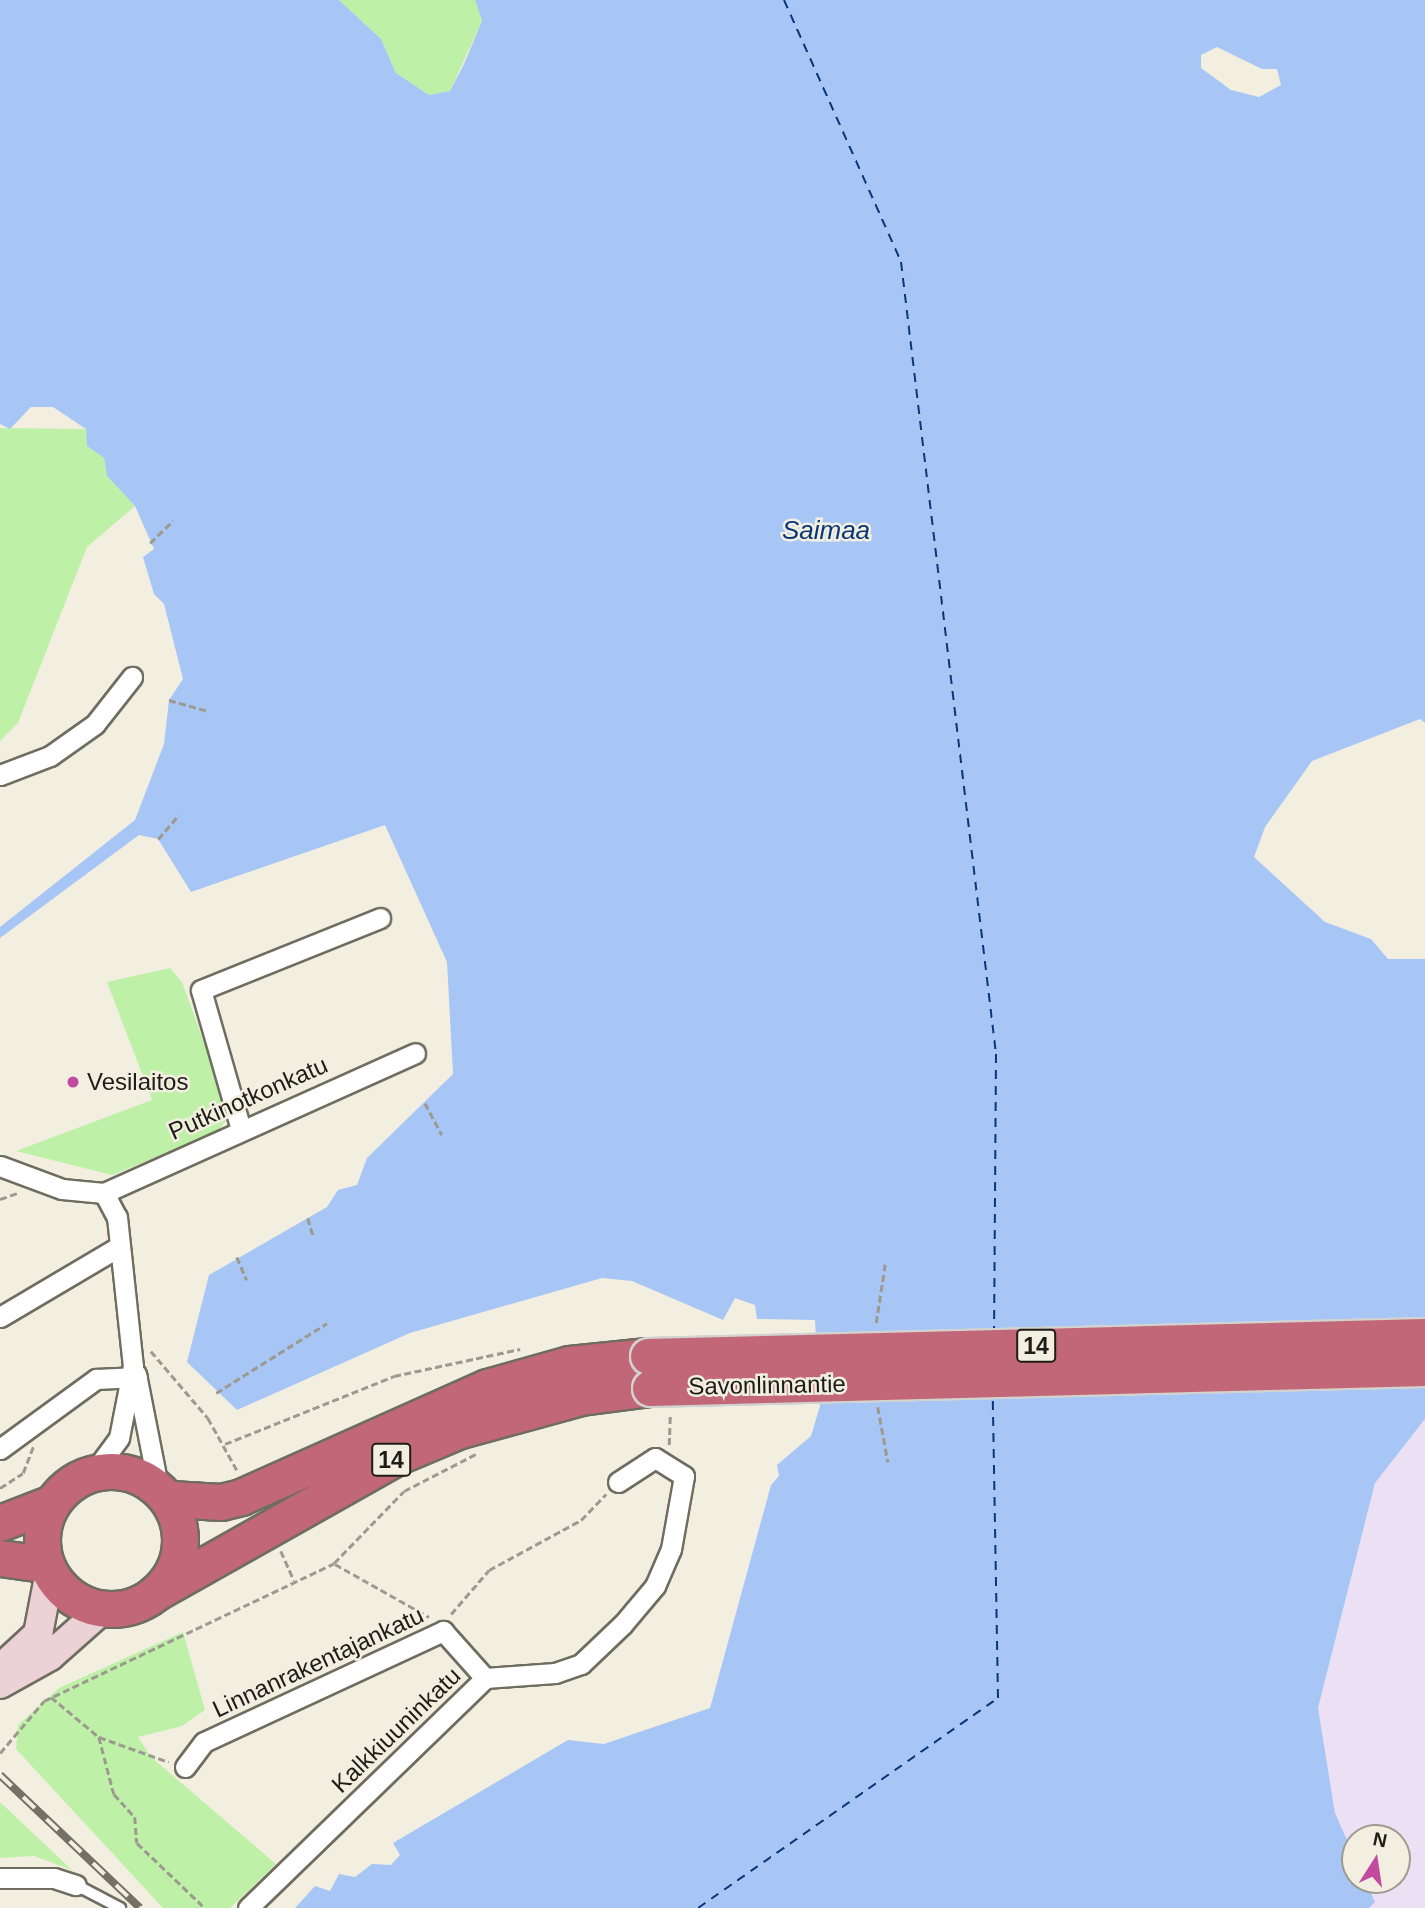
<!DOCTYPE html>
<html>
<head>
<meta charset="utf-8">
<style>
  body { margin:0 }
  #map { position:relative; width:1425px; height:1908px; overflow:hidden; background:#f2efe0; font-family:Helvetica,sans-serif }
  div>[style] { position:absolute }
  .industrial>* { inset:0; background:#ebe0f4 }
  .green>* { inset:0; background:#bef0a8 }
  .water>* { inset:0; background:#a7c6f5 }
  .ferry>* { height:2px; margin-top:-1px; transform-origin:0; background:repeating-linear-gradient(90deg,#083779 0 9px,transparent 0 16px) }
  .path>* { height:2.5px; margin-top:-1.25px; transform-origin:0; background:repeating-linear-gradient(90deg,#9c9a8f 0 7px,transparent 0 10.5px) }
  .roads { filter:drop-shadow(2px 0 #6f6d5f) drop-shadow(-2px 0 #6f6d5f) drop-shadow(0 2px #6f6d5f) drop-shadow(0 -2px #6f6d5f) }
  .lane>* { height:10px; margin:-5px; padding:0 5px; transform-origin:5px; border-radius:5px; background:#fff }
  .street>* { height:19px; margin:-9.5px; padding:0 9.5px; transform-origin:9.5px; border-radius:9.5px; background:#fff }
  .secondary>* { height:28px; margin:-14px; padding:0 14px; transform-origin:14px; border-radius:14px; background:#ecd1d6 }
  .highway>* { height:35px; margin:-17.5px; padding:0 17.5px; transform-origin:17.5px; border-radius:17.5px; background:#c16778 }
  .highway>.ring { margin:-17.5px; padding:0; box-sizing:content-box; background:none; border:35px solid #c16778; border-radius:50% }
  .rail>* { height:8px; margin-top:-4px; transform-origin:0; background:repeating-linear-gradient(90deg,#f2efe0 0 16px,#727067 0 32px); box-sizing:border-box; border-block:2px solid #727067 }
  .bridges { filter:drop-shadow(2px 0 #d2d2d1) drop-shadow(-2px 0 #d2d2d1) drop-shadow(0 2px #d2d2d1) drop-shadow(0 -2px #d2d2d1) }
  .highway-bridge>* { height:35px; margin:-17.5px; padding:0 17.5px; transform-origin:17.5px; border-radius:17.5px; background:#c16778 }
  .dots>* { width:19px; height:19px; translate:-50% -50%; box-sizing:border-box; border:4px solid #f2efe0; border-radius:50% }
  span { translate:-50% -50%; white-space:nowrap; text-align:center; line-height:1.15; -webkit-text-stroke:5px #f2efe0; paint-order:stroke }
  .shield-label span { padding:2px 5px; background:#f2efe0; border:2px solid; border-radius:5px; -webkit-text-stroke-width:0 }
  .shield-label { font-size:23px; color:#1d1c17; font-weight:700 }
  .poi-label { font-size:24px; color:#1d1c17 }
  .left { translate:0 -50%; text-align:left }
  .street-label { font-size:24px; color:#1d1c17 }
  .water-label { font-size:26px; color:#083779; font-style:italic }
  .north { position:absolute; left:1341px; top:1824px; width:70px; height:70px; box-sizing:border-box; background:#f2efe0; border:2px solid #9d9b90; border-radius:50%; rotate:12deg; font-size:19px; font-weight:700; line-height:28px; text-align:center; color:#1d1c17 }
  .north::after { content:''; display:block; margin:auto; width:24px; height:32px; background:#c24a9f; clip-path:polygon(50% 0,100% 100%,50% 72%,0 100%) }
</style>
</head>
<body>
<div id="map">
  <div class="industrial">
    <i style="clip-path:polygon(1425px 1419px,1425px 1908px,1369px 1908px,1374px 1902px,1365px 1880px,1397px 1880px,1397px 1838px,1355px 1838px,1355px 1858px,1335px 1813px,1318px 1708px,1375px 1483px)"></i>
  </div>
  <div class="green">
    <i style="clip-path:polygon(339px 0,475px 0,482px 21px,450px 91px,429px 95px,396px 73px,381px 39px)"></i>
    <i style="clip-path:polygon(0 428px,86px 429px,87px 446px,104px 458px,107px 476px,135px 506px,87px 547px,18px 723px,0 741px)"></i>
    <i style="clip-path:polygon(170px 968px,182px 982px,226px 1103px,229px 1117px,215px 1134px,112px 1175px,16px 1151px,152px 1100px,107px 982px)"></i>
    <i style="clip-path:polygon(183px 1632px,205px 1710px,182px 1726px,138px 1737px,151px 1757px,276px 1864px,230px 1908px,163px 1908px,16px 1749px,18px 1725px,59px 1688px)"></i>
    <i style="clip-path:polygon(0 1802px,72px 1870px,34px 1856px,0 1858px)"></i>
  </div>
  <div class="water">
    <i style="clip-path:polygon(evenodd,0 0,339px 0,381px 39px,396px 73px,429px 95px,450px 91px,464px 64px,482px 21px,475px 0,1425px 0,1425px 723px,1420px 719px,1312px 761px,1265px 827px,1254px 857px,1325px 922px,1371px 939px,1388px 959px,1425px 959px,1425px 1419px,1375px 1483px,1318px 1708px,1335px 1813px,1355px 1858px,1355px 1880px,1365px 1880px,1375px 1902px,1369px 1908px,295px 1908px,315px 1886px,330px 1891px,339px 1874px,355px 1877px,372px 1864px,391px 1865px,400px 1855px,393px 1843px,568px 1740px,604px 1744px,710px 1708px,771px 1485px,779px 1476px,777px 1465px,811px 1436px,820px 1406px,815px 1320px,757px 1319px,755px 1305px,735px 1298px,723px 1320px,632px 1281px,602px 1278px,410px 1333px,237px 1410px,187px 1362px,209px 1275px,327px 1207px,338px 1190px,357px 1185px,367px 1158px,453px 1074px,447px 962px,385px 825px,191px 892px,158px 839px,139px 835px,0 938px,0 927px,135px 820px,164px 744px,169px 700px,183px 679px,164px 604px,154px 594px,143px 557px,154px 549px,135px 506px,107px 476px,104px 458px,87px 446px,86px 429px,53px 407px,31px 407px,10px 429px,0 424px,0 0,1217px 47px,1262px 69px,1277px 69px,1281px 85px,1259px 97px,1231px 90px,1201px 68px,1201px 55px,1217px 47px)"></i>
  </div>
  <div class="ferry">
    <i style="left:784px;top:0;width:287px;rotate:65.9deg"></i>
    <i style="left:901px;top:262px;width:798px;rotate:83.16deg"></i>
    <i style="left:996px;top:1054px;width:275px;rotate:90.4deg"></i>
    <i style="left:698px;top:1908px;width:366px;rotate:-35deg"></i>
    <i style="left:998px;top:1698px;width:301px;rotate:-91deg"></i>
  </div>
  <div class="path">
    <i style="left:150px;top:543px;width:32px;rotate:-44deg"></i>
    <i style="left:169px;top:700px;width:41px;rotate:15.8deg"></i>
    <i style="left:158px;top:839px;width:32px;rotate:-49deg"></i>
    <i style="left:425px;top:1103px;width:36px;rotate:62deg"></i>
    <i style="left:0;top:1199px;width:18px;rotate:-19deg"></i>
    <i style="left:308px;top:1218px;width:18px;rotate:74deg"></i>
    <i style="left:237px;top:1257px;width:25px;rotate:67deg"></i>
    <i style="left:876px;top:1323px;width:60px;rotate:-81.3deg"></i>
    <i style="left:151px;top:1351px;width:88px;rotate:49.6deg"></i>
    <i style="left:208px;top:1418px;width:60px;rotate:60.9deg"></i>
    <i style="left:216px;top:1393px;width:131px;rotate:-32.2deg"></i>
    <i style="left:878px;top:1407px;width:56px;rotate:79.7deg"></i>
    <i style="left:225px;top:1444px;width:182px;rotate:-21.9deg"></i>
    <i style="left:394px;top:1376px;width:129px;rotate:-12.1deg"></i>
    <i style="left:669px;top:1445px;width:31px;rotate:-88deg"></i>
    <i style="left:0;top:1488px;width:27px;rotate:-33deg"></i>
    <i style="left:23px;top:1473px;width:28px;rotate:-69deg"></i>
    <i style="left:281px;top:1551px;width:32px;rotate:66deg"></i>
    <i style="left:335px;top:1564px;width:108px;rotate:29.4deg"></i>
    <i style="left:451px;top:1614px;width:58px;rotate:-49.2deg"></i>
    <i style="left:489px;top:1570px;width:105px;rotate:-28.5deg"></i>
    <i style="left:581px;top:1520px;width:36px;rotate:-46deg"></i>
    <i style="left:51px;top:1697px;width:62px;rotate:39.8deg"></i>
    <i style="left:99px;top:1737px;width:74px;rotate:19.7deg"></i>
    <i style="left:99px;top:1737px;width:59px;rotate:75.3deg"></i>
    <i style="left:114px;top:1794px;width:31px;rotate:48deg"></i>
    <i style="left:135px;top:1817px;width:26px;rotate:86deg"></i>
    <i style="left:137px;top:1843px;width:94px;rotate:43.7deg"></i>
    <i style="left:0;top:1753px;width:68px;rotate:-49.8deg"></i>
    <i style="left:44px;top:1701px;width:321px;rotate:-25.4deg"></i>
    <i style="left:334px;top:1563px;width:100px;rotate:-45.8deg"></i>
    <i style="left:404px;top:1491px;width:81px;rotate:-27.2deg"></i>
  </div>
  <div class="roads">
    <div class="lane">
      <i style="left:76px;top:1885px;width:50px;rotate:27.6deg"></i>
    </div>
    <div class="street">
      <i style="left:0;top:775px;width:53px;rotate:-20.8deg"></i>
      <i style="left:50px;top:756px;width:55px;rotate:-35.4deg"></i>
      <i style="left:95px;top:724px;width:60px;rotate:-51.8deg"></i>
      <i style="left:240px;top:1126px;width:141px;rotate:-106deg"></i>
      <i style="left:201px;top:990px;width:193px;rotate:-21.9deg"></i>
      <i style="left:0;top:1166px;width:66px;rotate:20.4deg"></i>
      <i style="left:62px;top:1189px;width:42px;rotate:5.4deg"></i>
      <i style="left:104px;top:1193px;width:27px;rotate:62deg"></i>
      <i style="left:117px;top:1217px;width:150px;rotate:83.9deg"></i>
      <i style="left:133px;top:1366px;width:73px;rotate:101deg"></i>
      <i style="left:119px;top:1438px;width:44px;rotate:126.6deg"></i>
      <i style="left:104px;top:1193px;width:341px;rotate:-24.2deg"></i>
      <i style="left:0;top:1317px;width:139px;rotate:-30.6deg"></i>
      <i style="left:136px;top:1374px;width:114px;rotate:78.9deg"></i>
      <i style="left:0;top:1449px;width:119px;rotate:-36.1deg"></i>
      <i style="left:96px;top:1379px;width:41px;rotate:-2.8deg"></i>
      <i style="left:185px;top:1767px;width:31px;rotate:-53deg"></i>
      <i style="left:204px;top:1742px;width:264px;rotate:-24.9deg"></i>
      <i style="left:443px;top:1631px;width:63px;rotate:48.2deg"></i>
      <i style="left:0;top:1878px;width:54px"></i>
      <i style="left:54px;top:1878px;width:23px;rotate:18deg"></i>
      <i style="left:248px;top:1908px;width:330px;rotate:-44.1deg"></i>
      <i style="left:485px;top:1678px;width:70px;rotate:-4.1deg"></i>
      <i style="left:555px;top:1673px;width:28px;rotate:-19deg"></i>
      <i style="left:581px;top:1664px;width:58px;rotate:-43.6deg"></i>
      <i style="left:623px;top:1624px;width:50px;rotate:-49.9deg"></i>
      <i style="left:655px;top:1586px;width:40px;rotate:-66.6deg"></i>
      <i style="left:671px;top:1549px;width:74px;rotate:-79.9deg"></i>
      <i style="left:684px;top:1476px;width:34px;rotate:-148deg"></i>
      <i style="left:655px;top:1458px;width:44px;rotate:147deg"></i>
    </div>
    <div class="secondary">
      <i style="left:0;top:1669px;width:52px;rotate:-42.6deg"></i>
      <i style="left:38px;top:1634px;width:58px;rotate:-79.1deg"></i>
      <i style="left:0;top:1684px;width:57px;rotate:-29.2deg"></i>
      <i style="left:50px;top:1656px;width:72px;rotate:-41.6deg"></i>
    </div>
    <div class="highway">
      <i class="ring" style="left:42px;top:1471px;width:103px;height:103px"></i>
      <i style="left:171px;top:1499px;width:50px;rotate:3.4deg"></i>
      <i style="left:221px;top:1502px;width:21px;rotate:-14deg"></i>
      <i style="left:241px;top:1497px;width:269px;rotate:-24.1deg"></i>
      <i style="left:487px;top:1387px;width:85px;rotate:-15.7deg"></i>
      <i style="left:569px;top:1364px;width:79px;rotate:-5.8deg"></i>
      <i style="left:0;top:1523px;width:56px;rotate:-21deg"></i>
      <i style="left:0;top:1558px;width:43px;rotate:7.9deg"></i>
      <i style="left:155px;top:1593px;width:277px;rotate:-29.4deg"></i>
      <i style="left:396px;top:1457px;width:69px;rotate:-22.9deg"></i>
      <i style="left:460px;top:1430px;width:125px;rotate:-15.3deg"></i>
      <i style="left:581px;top:1397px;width:70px;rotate:-7.4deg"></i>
    </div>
  </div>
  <div class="rail">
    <i style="left:0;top:1775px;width:193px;rotate:43.5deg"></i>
  </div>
  <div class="bridges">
    <div class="highway-bridge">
      <i style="left:648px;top:1356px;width:777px;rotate:-1.47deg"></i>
      <i style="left:650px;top:1388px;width:775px;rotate:-1.48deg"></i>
    </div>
  </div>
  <div class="dots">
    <i style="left:73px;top:1082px;background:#c24a9f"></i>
  </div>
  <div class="shield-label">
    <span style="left:1036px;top:1346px">14</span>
    <span style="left:391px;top:1460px">14</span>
  </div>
  <div class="poi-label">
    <span class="left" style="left:87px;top:1082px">Vesilaitos</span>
  </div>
  <div class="street-label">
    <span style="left:248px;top:1098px;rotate:-24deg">Putkinotkonkatu</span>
    <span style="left:767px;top:1385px;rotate:-1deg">Savonlinnantie</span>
    <span style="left:318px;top:1662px;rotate:-25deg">Linnanrakentajankatu</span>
    <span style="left:396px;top:1730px;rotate:-44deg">Kalkkiuuninkatu</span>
  </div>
  <div class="water-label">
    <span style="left:826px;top:531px">Saimaa</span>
  </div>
  <div class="north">N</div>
</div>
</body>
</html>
